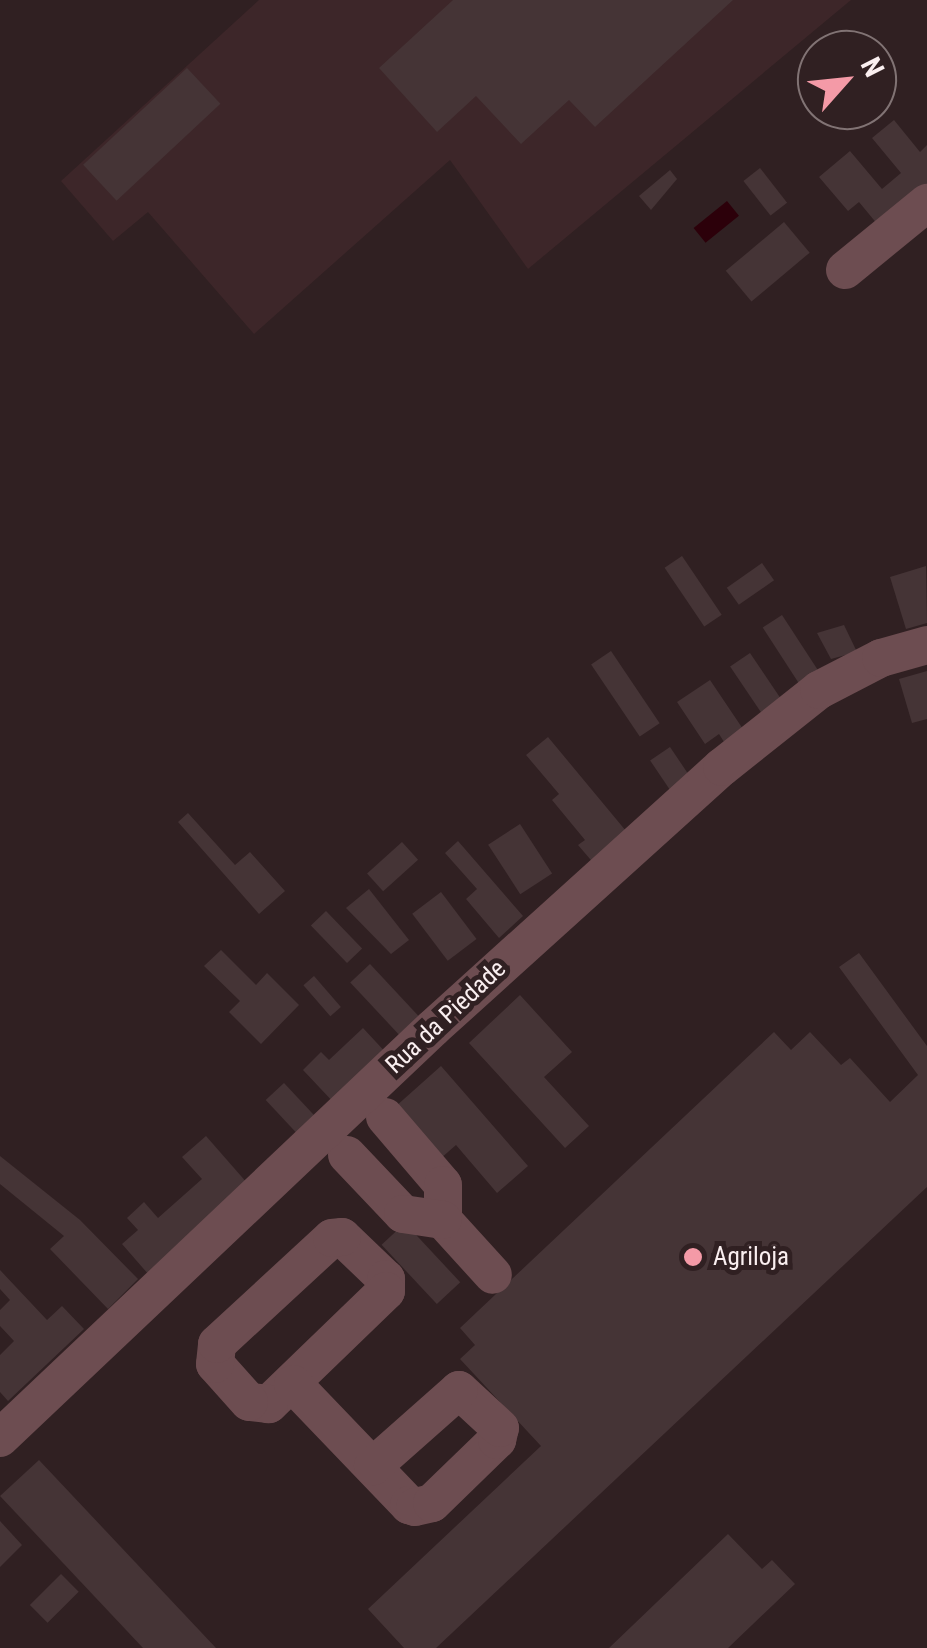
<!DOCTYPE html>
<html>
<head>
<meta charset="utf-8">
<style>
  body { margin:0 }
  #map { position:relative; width:927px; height:1648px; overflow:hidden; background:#302022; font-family:"Roboto Condensed",sans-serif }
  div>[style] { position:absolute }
  .built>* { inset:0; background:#3d2629 }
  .water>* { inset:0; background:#2c000a; transform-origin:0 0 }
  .building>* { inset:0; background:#453436; transform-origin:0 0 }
  .minor>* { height:38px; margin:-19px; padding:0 19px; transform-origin:19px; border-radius:19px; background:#6d4d51 }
  .dots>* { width:28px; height:28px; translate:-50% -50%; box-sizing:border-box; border:5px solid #302022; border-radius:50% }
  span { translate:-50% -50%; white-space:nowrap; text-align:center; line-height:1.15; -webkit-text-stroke:10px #302022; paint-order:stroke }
  .street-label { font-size:25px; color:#faeff0 }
  .poi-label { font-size:25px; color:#faeff0 }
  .left { translate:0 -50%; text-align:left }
  .north { position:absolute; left:797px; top:30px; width:100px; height:100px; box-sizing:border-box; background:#302022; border:2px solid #817374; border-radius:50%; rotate:63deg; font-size:28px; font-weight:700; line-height:40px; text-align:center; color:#faeff0 }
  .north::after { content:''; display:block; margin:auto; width:35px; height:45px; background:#f49aa7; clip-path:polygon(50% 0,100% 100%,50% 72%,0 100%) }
</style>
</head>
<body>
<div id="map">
  <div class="built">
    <i style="clip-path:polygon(259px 0,851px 0,528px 269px,450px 160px,254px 334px,148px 212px,113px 241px,61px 181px)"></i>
  </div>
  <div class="water">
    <i style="left:727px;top:201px;width:19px;height:43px;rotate:51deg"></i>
  </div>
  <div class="building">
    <i style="clip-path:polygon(453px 0,733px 0,595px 127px,569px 100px,521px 144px,476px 96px,437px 132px,379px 68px)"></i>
    <i style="left:187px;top:68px;width:49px;height:142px;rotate:47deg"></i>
    <i style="clip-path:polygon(894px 120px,920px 152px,927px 145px,927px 194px,883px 231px,859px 202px,848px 211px,819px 177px,850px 151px,882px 189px,901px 173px,872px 138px)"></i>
    <i style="left:760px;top:168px;width:44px;height:21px;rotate:52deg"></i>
    <i style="clip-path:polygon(670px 170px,677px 179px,651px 210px,639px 196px)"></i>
    <i style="left:784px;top:222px;width:40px;height:76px;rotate:50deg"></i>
    <i style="left:682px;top:556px;width:71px;height:21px;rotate:56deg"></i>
    <i style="left:762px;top:563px;width:21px;height:43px;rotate:55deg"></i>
    <i style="clip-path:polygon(926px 566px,927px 623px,906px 629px,890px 577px)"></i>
    <i style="left:782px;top:615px;width:69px;height:23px;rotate:57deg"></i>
    <i style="clip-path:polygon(844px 625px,857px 652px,831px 659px,817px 633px)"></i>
    <i style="left:611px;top:651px;width:87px;height:24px;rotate:56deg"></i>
    <i style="left:750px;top:653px;width:57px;height:24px;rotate:56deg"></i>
    <i style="clip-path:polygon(927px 671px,927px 719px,912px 723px,899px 679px)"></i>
    <i style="clip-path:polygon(710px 680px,745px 732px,726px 745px,719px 734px,705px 744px,677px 702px)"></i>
    <i style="clip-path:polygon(548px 737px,631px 837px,596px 866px,578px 845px,585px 840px,552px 800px,559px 794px,526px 755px)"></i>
    <i style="left:670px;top:747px;width:42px;height:24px;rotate:56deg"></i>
    <i style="clip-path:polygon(188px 813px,235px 865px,250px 852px,285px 891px,259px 914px,178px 822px)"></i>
    <i style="left:520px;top:824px;width:59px;height:38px;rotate:57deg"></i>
    <i style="clip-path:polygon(458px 841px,523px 916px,499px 938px,466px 899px,477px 889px,445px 853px)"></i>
    <i style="left:402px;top:842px;width:24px;height:47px;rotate:48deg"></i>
    <i style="clip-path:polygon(369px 889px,409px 940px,391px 954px,346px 908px)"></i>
    <i style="left:441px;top:892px;width:59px;height:36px;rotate:53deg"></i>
    <i style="left:326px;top:911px;width:52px;height:21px;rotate:46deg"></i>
    <i style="clip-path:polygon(221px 950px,256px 985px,267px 973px,299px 1005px,261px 1044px,229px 1012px,240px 1001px,204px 966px)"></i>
    <i style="clip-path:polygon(859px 953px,927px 1046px,927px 1187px,436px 1648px,404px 1648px,368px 1609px,541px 1446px,460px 1359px,475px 1345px,460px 1328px,774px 1032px,791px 1050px,810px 1032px,841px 1065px,850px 1058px,890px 1102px,918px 1075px,839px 967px)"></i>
    <i style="left:370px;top:964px;width:77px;height:27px;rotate:47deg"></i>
    <i style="left:314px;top:976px;width:41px;height:14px;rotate:49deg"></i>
    <i style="clip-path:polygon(520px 995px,572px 1052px,544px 1077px,589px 1126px,565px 1148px,469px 1043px)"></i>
    <i style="clip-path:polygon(363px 1028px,389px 1056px,336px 1105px,303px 1070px,321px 1052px,329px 1060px)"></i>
    <i style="clip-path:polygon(441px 1066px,528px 1166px,497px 1193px,456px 1145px,440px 1159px,395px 1107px)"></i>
    <i style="left:284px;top:1083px;width:50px;height:25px;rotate:47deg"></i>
    <i style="clip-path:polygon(206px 1136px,248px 1184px,149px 1275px,122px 1244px,138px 1230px,127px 1218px,144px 1202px,158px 1218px,202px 1179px,182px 1157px)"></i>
    <i style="clip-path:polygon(0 1156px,80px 1220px,138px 1279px,108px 1309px,50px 1249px,64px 1236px,0 1184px)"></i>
    <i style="left:405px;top:1223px;width:81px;height:32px;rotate:47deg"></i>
    <i style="clip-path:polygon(0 1270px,47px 1320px,62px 1306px,84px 1329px,8px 1401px,0 1392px,0 1355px,14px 1341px,0 1326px,0 1310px,10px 1300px,0 1289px)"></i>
    <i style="clip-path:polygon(39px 1460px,216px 1648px,143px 1648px,0 1496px)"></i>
    <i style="clip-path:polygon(0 1521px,22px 1545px,0 1567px)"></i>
    <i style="clip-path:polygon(728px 1534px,762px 1569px,772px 1560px,795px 1584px,728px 1648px,609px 1648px)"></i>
    <i style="left:61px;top:1574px;width:25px;height:44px;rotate:45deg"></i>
  </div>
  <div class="minor">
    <i style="left:845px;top:270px;width:106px;rotate:-39.3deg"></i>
    <i style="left:385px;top:1117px;width:89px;rotate:49.5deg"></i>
    <i style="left:443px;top:1185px;width:35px;rotate:90deg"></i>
    <i style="left:443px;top:1220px;width:74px;rotate:47.7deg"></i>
    <i style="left:347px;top:1155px;width:81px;rotate:46.5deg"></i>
    <i style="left:403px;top:1214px;width:40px;rotate:8.5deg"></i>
    <i style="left:342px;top:1237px;width:61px;rotate:43.7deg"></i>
    <i style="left:386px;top:1279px;width:12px;rotate:90deg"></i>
    <i style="left:386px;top:1291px;width:163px;rotate:136deg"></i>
    <i style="left:269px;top:1404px;width:20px;rotate:-174deg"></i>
    <i style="left:249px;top:1402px;width:51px;rotate:-131.8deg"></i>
    <i style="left:215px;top:1364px;width:20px;rotate:-84deg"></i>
    <i style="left:217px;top:1344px;width:156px;rotate:-42.7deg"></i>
    <i style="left:332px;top:1238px;width:10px;rotate:-6deg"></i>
    <i style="left:293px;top:1384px;width:168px;rotate:46.2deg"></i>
    <i style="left:409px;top:1505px;width:6px;rotate:18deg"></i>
    <i style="left:415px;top:1507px;width:17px;rotate:-13deg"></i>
    <i style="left:432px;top:1503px;width:91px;rotate:-44.1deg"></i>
    <i style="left:497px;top:1440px;width:12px;rotate:-76deg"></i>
    <i style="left:500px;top:1428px;width:56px;rotate:-137.2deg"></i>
    <i style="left:459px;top:1390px;width:115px;rotate:138.5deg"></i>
    <i style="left:0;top:1438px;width:596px;rotate:-43.44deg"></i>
    <i style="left:433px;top:1028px;width:389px;rotate:-42.1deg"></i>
    <i style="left:722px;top:767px;width:124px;rotate:-38.4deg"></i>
    <i style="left:819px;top:690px;width:70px;rotate:-27.3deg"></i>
    <i style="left:881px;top:658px;width:48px;rotate:-15.8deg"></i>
  </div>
  <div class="dots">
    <i style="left:693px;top:1257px;background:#f49aa7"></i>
  </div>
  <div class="street-label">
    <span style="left:446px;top:1017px;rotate:-43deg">Rua da Piedade</span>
  </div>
  <div class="poi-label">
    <span class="left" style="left:713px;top:1257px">Agriloja</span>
  </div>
  <div class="north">N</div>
</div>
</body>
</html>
